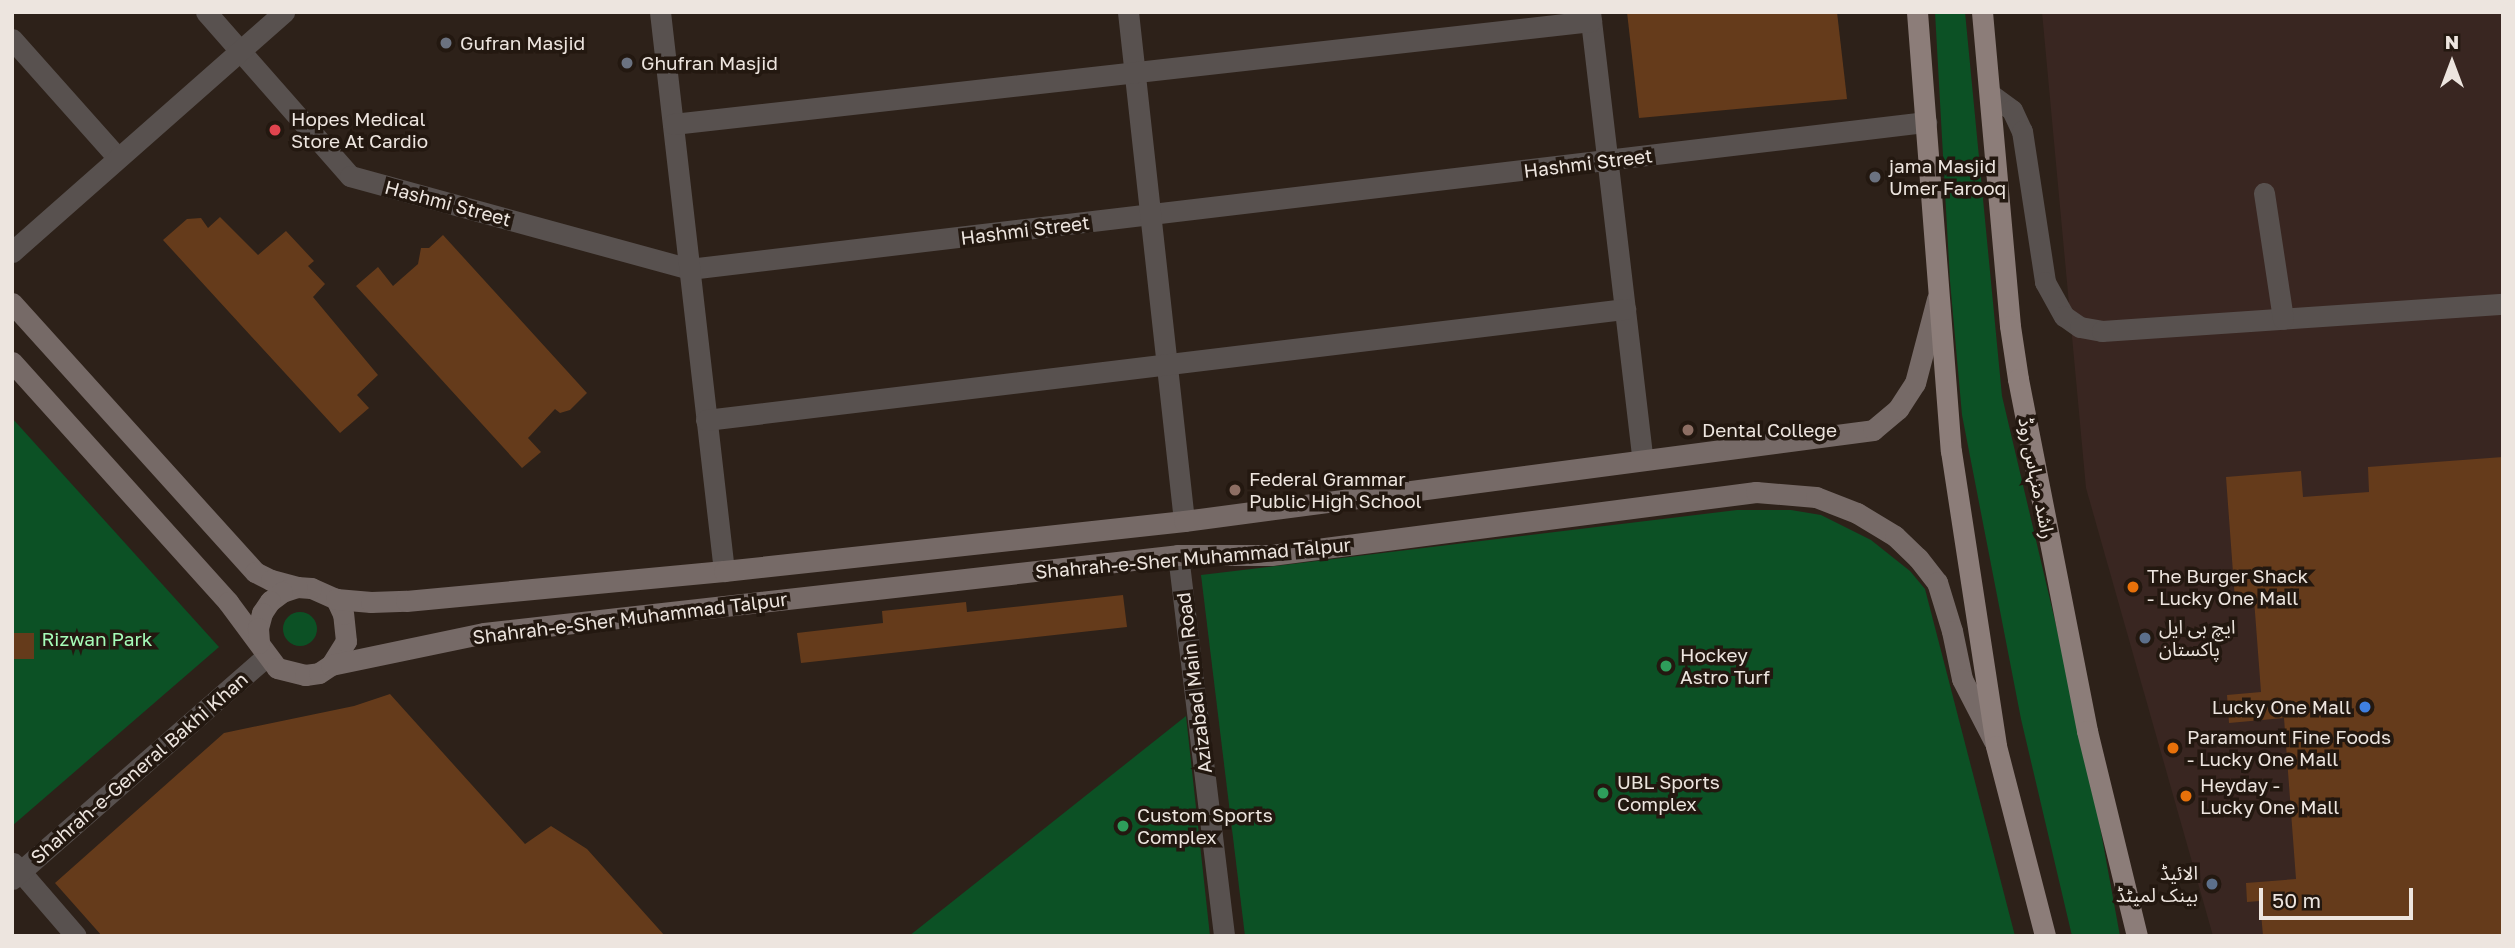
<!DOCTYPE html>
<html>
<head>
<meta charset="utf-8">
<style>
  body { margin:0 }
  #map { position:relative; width:2515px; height:948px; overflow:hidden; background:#2d2119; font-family:"Golos Text","Noto Sans Arabic",sans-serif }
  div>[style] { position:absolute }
  .industrial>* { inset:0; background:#392621 }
  .green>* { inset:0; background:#0c5125 }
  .round { border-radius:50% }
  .building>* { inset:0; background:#653b1b; transform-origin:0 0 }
  .minor>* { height:21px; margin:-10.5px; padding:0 10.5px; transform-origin:10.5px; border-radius:10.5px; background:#58514f }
  .tertiary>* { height:21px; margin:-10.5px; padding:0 10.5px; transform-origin:10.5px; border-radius:10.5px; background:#58514f }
  .secondary>* { height:21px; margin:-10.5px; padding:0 10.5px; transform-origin:10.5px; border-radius:10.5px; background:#766a67 }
  .primary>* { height:21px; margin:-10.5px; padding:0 10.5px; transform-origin:10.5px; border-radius:10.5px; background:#8c7d79 }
  .dots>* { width:19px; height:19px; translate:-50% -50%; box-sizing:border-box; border:4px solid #231810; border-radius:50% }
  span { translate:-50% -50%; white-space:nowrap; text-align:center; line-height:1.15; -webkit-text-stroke:7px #231810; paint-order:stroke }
  .poi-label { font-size:19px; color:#ede5df }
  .left { translate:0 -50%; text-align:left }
  .right { translate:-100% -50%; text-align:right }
  .street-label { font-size:19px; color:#ede5df }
  .park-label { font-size:19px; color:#a6fcb8 }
  .frame { position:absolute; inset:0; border:14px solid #ede5df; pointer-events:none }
  .north { position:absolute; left:2417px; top:28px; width:70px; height:70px; -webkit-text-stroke:5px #231810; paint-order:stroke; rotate:0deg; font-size:19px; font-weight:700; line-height:28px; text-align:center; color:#ede5df }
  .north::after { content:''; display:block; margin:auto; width:24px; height:32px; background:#ede5df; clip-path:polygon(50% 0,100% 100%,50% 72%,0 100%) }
  .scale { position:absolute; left:2259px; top:888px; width:154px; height:32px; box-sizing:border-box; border:4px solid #ede5df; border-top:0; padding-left:9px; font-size:21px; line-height:24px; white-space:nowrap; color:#ede5df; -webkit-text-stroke:5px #231810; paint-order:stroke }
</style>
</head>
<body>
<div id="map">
  <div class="industrial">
    <i style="clip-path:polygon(2042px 12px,2503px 12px,2503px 936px,2213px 936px,2086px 488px)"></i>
  </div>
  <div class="green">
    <i style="clip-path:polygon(1935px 12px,1965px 12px,2002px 396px,2088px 761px,2120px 936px,2072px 936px,2021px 719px,1962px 415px,1950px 281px)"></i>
    <i style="clip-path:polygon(12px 418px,219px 647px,12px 826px)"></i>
    <i style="clip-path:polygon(1737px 510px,1791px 510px,1821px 515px,1871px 540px,1910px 571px,1925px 589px,2015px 936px,1245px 936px,1201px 575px)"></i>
    <i class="round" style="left:283px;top:612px;width:34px;height:34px"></i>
    <i style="clip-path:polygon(1186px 716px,1210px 936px,909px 936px)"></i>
  </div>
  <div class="building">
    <i style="clip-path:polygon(1627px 12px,1837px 12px,1847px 99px,1639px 118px)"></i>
    <i style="clip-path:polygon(220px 217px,258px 255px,286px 231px,314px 261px,308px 266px,325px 284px,313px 297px,378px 375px,357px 395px,369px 408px,340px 433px,163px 240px,187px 219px,201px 218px,208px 228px)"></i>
    <i style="clip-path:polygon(443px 235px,587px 393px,570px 410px,560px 413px,555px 409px,528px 438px,541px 452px,522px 468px,356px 286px,378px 267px,393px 286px,418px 264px,421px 248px,429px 248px)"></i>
    <i style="clip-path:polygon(2503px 457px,2503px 934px,2263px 936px,2260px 901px,2247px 902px,2246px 883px,2296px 879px,2284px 718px,2229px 723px,2227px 695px,2261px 692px,2254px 599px,2235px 600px,2226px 477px,2301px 471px,2303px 497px,2369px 492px,2368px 467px)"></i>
    <i style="clip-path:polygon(1123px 595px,1127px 627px,801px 663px,797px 633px,883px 623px,882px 611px,966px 602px,967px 612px)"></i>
    <i style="left:34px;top:633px;width:26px;height:22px;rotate:90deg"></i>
    <i style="clip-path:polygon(390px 694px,525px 844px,551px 826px,587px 849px,665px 936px,102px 936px,55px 883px,224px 733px,354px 706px)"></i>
  </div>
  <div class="minor">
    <i style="left:206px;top:12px;width:218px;rotate:48.7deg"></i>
    <i style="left:350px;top:176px;width:352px;rotate:15.3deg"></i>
    <i style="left:689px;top:269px;width:1246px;rotate:-6.78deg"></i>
    <i style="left:660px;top:12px;width:563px;rotate:83.47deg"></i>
    <i style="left:1128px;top:12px;width:512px;rotate:83.72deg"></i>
    <i style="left:1590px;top:12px;width:451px;rotate:83.3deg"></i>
    <i style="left:12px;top:39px;width:159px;rotate:48.3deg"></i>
    <i style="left:1990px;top:94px;width:27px;rotate:36deg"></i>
    <i style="left:2012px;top:110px;width:23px;rotate:65deg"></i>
    <i style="left:2022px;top:131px;width:153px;rotate:81.3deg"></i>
    <i style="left:2045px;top:282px;width:39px;rotate:61deg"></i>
    <i style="left:2064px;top:316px;width:19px;rotate:35deg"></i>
    <i style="left:2080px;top:327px;width:22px;rotate:10deg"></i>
    <i style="left:2102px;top:331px;width:402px;rotate:-3.9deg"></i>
    <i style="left:673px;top:124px;width:924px;rotate:-6.4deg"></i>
    <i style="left:2264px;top:193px;width:127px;rotate:81.4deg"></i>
    <i style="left:12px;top:252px;width:363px;rotate:-41.4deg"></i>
    <i style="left:706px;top:420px;width:926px;rotate:-6.89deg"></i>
  </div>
  <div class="tertiary">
    <i style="left:1178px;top:555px;width:384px;rotate:83.1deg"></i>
    <i style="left:13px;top:863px;width:96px;rotate:49.2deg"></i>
    <i style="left:12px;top:879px;width:337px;rotate:-41.2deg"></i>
  </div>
  <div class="secondary">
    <i style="left:12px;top:303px;width:363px;rotate:47.9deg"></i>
    <i style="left:255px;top:572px;width:18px;rotate:27deg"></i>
    <i style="left:271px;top:580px;width:27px;rotate:15deg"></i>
    <i style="left:12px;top:362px;width:323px;rotate:48deg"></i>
    <i style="left:228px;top:602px;width:82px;rotate:53.4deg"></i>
    <i style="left:277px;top:668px;width:29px;rotate:14deg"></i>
    <i style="left:305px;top:675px;width:14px;rotate:-8deg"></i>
    <i style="left:319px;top:673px;width:14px;rotate:-34deg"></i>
    <i style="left:331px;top:665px;width:28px;rotate:-58deg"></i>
    <i style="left:346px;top:641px;width:27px;rotate:-96deg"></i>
    <i style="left:343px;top:614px;width:17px;rotate:-115deg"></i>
    <i style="left:336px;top:599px;width:27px;rotate:-156deg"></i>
    <i style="left:311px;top:588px;width:14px;rotate:-176deg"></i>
    <i style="left:297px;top:587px;width:16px;rotate:162deg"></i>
    <i style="left:282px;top:592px;width:15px;rotate:143deg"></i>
    <i style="left:270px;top:601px;width:14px;rotate:124deg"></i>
    <i style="left:262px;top:613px;width:16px;rotate:105deg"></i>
    <i style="left:258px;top:628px;width:15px;rotate:86deg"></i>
    <i style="left:336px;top:599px;width:35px;rotate:5deg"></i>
    <i style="left:371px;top:602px;width:35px;rotate:-2deg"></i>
    <i style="left:406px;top:601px;width:319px;rotate:-5.4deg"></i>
    <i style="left:724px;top:571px;width:463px;rotate:-6.2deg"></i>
    <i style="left:1184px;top:521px;width:695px;rotate:-7.52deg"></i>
    <i style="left:1873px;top:430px;width:33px;rotate:-40deg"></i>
    <i style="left:1898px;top:409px;width:31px;rotate:-57deg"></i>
    <i style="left:1915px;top:383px;width:87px;rotate:-75.3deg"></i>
    <i style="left:331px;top:665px;width:156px;rotate:-11.8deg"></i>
    <i style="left:484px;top:633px;width:698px;rotate:-6.41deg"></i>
    <i style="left:1178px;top:555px;width:93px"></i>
    <i style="left:1271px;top:555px;width:489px;rotate:-7.4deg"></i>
    <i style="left:1756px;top:492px;width:60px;rotate:4.8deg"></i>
    <i style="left:1816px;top:497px;width:44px;rotate:21.3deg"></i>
    <i style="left:1857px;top:513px;width:44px;rotate:31.2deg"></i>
    <i style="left:1895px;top:536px;width:32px;rotate:44deg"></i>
    <i style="left:1918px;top:558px;width:31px;rotate:52deg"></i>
    <i style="left:1937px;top:582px;width:51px;rotate:73deg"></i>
    <i style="left:1952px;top:631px;width:49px;rotate:78.2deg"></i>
    <i style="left:1962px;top:679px;width:70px;rotate:62.7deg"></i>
  </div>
  <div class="primary">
    <i style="left:1917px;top:12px;width:440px;rotate:85.6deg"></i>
    <i style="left:1951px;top:451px;width:298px;rotate:81.3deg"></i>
    <i style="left:1996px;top:746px;width:196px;rotate:75.5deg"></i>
    <i style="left:1982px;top:12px;width:315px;rotate:84.9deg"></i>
    <i style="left:2010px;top:326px;width:54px;rotate:81.4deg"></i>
    <i style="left:2018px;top:379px;width:359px;rotate:78.9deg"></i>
    <i style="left:2087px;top:731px;width:211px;rotate:76.3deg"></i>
  </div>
  <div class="dots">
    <i style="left:446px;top:43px;background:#6b7280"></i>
    <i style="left:627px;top:63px;background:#6b7280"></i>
    <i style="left:275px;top:130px;background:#e0444e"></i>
    <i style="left:1875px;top:177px;background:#6b7280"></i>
    <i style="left:1688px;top:430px;background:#8d6e63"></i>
    <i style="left:1235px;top:490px;background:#8d6e63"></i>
    <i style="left:2133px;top:587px;background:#e8710a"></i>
    <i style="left:2145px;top:638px;background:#5c6f8a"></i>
    <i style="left:1666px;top:666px;background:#2e9e5b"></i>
    <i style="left:2365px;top:707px;background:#3f7fe0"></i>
    <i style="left:2173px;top:748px;background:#e8710a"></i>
    <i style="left:1603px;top:793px;background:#2e9e5b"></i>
    <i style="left:2186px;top:796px;background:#e8710a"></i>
    <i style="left:1123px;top:826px;background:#2e9e5b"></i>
    <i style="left:2212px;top:884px;background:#5c6f8a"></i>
  </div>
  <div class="poi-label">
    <span class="left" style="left:460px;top:43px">Gufran Masjid</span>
    <span class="left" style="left:641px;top:63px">Ghufran Masjid</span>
    <span class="left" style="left:291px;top:130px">Hopes Medical<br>Store At Cardio</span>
    <span class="left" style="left:1889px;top:177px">jama Masjid<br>Umer Farooq</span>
    <span class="left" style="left:1702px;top:430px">Dental College</span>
    <span class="left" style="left:1249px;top:490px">Federal Grammar<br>Public High School</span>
    <span class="left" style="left:2147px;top:587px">The Burger Shack<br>- Lucky One Mall</span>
    <span class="left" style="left:2159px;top:638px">ایچ بی ایل<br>پاکستان</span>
    <span class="left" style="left:1680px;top:666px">Hockey<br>Astro Turf</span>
    <span class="right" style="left:2351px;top:707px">Lucky One Mall</span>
    <span class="left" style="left:2187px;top:748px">Paramount Fine Foods<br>- Lucky One Mall</span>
    <span class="left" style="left:1617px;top:793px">UBL Sports<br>Complex</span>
    <span class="left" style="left:2200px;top:796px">Heyday -<br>Lucky One Mall</span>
    <span class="left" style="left:1137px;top:826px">Custom Sports<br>Complex</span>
    <span class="right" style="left:2198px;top:884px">الائیڈ<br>بینک لمیٹڈ</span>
  </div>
  <div class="street-label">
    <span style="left:1588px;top:163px;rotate:-7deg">Hashmi Street</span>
    <span style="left:448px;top:203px;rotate:15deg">Hashmi Street</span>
    <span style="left:1025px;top:230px;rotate:-7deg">Hashmi Street</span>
    <span style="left:2037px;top:478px;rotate:79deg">راشد منہاس روڈ</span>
    <span style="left:1193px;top:558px;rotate:-5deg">Shahrah-e-Sher Muhammad Talpur</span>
    <span style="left:630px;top:618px;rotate:-7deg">Shahrah-e-Sher Muhammad Talpur</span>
    <span style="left:1194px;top:683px;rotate:-97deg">Azizabad Main Road</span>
    <span style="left:139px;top:768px;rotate:-41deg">Shahrah-e-General Bakhi Khan</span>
  </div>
  <div class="park-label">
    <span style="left:97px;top:639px">Rizwan Park</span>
  </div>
  <div class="frame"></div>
  <div class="north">N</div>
  <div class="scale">50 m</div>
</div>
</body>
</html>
